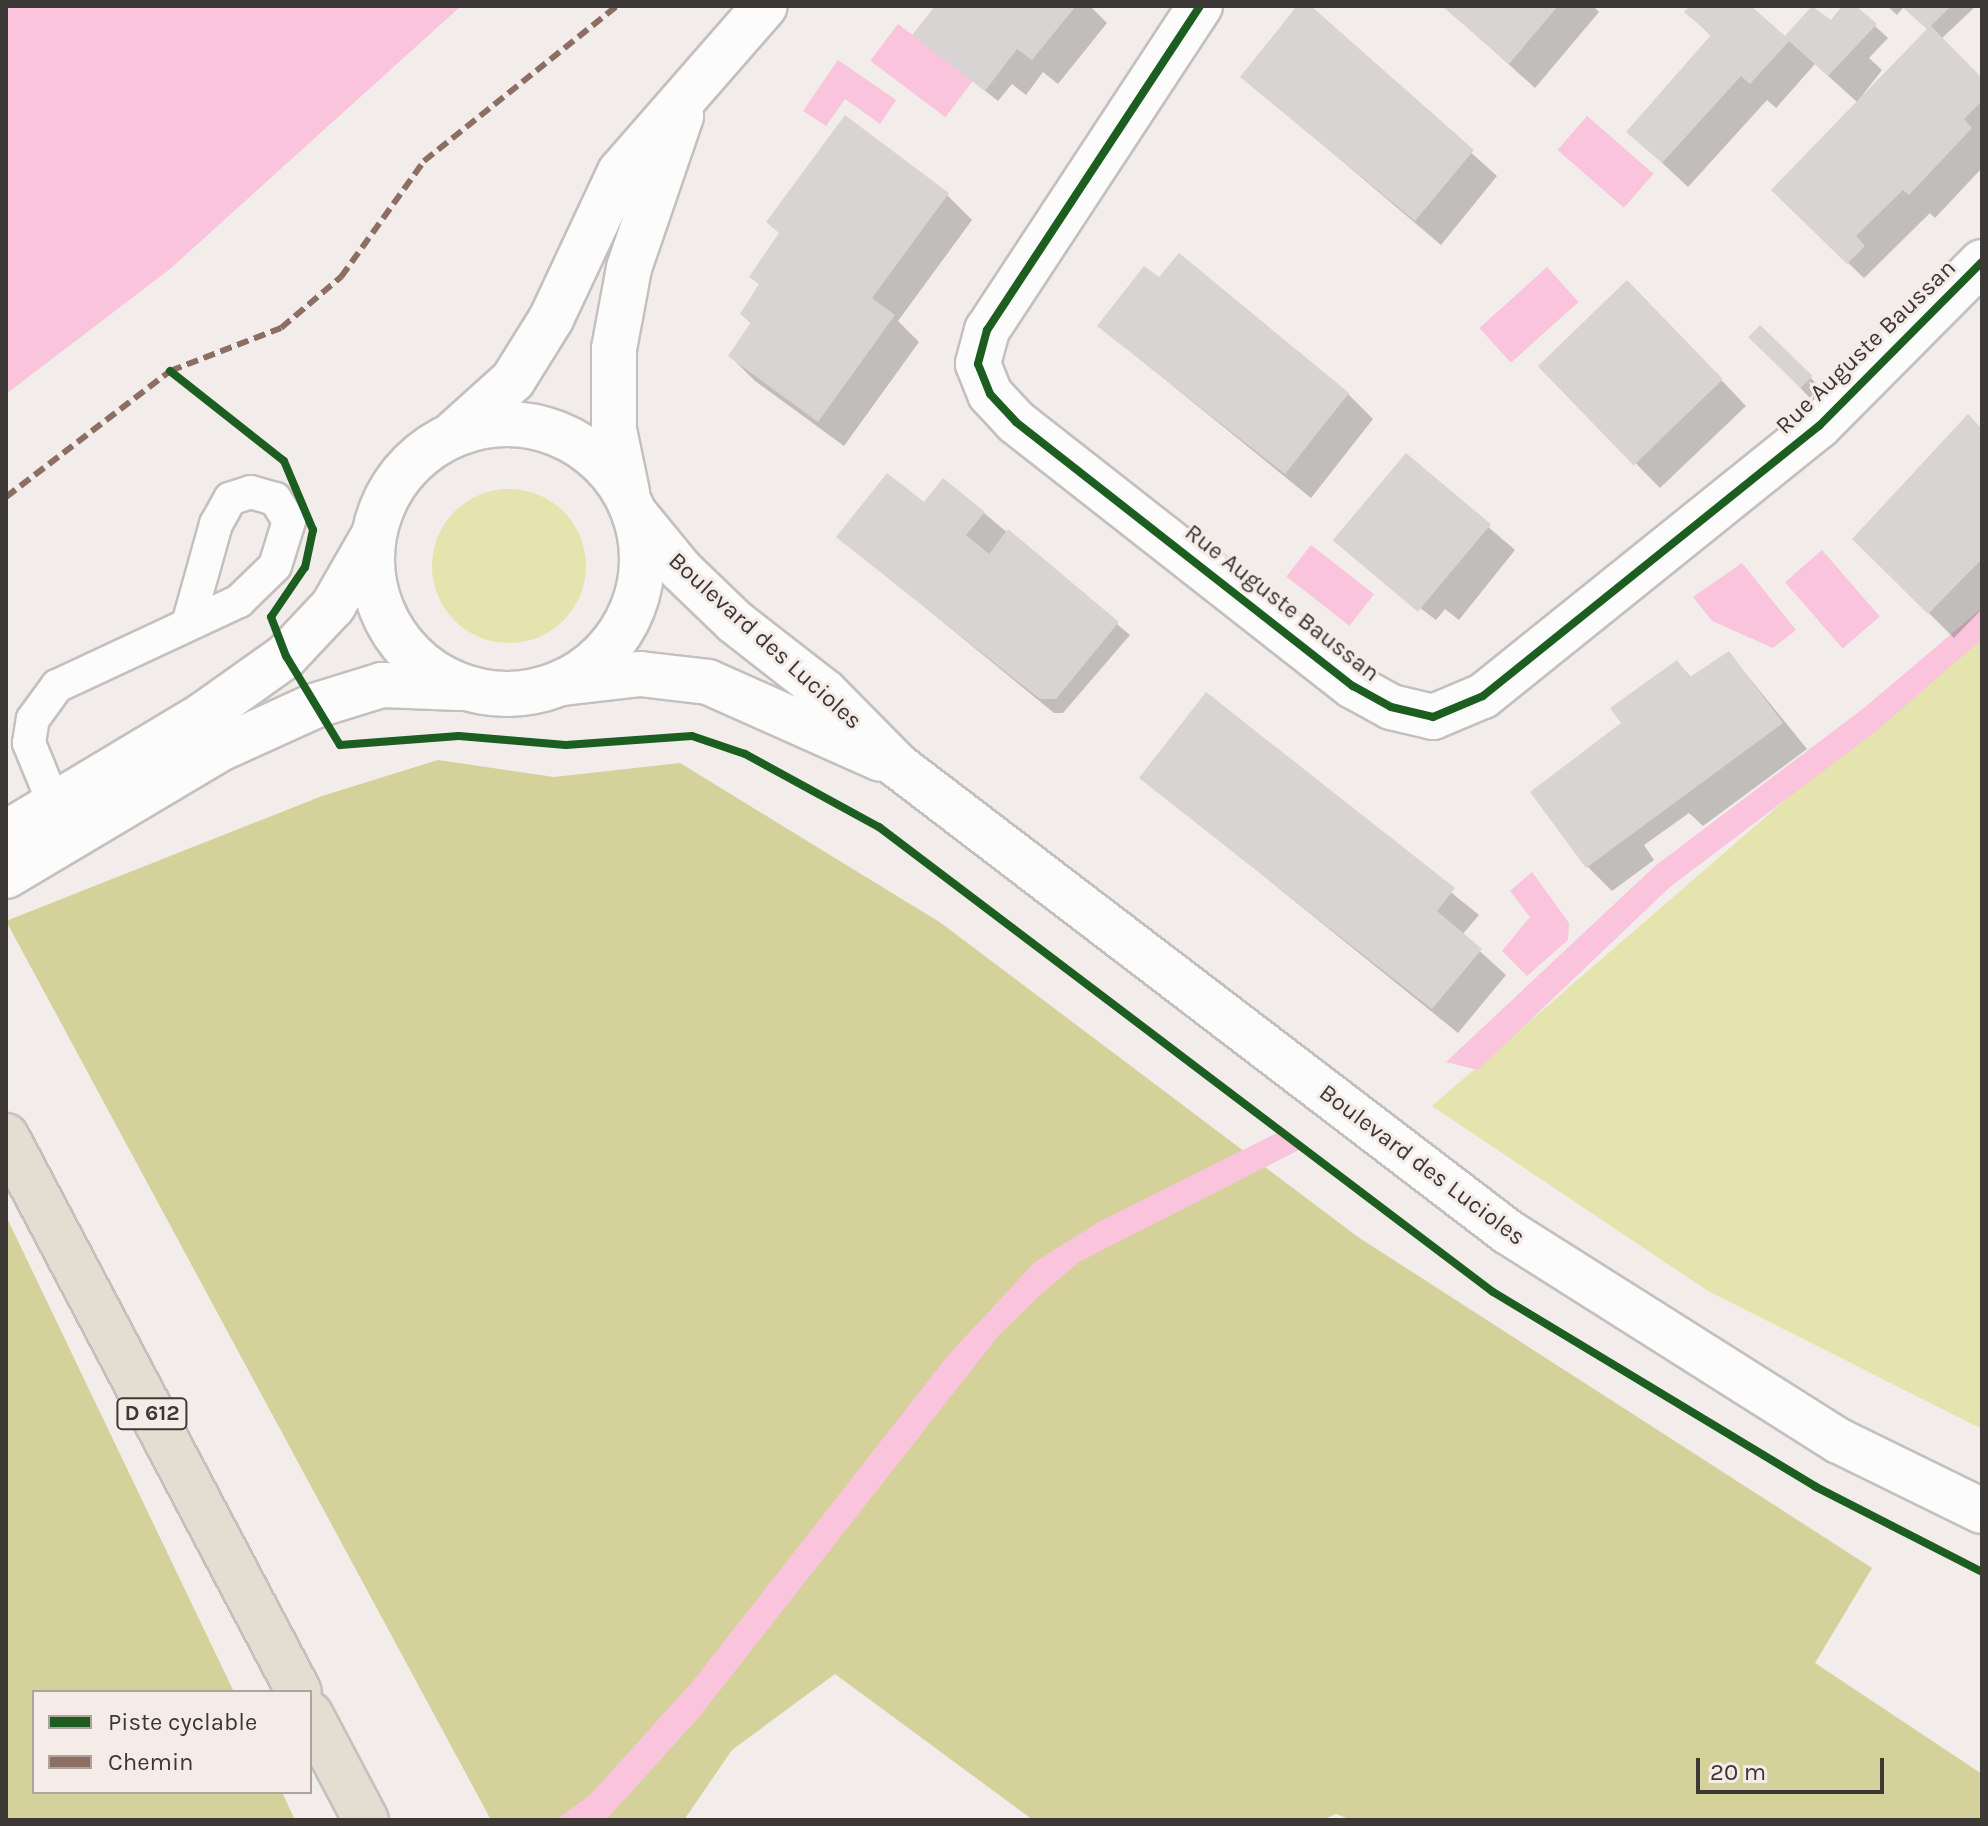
<!DOCTYPE html>
<html>
<head>
<meta charset="utf-8">
<style>
  body { margin:0 }
  #map { position:relative; width:1988px; height:1826px; overflow:hidden; background:#f2edea; font-family:Karla,sans-serif }
  div>[style] { position:absolute }
  .green>* { inset:0; background:#e5e3ae }
  .round { border-radius:50% }
  .forest>* { inset:0; background:#d4d29a }
  .water>* { inset:0; background:#f9c4dc; transform-origin:0 0 }
  .shadow>* { inset:0; background:#0003 }
  .building>* { inset:0; background:#d8d4d3; transform-origin:0 0 }
  .roads { filter:drop-shadow(2px 0 #c4c0be) drop-shadow(-2px 0 #c4c0be) drop-shadow(0 2px #c4c0be) drop-shadow(0 -2px #c4c0be) }
  .service>* { height:32px; margin:-16px; padding:0 16px; transform-origin:16px; border-radius:16px; background:#fdfcfc }
  .minor>* { height:44px; margin:-22px; padding:0 22px; transform-origin:22px; border-radius:22px; background:#fdfcfc }
  .tertiary>* { height:44px; margin:-22px; padding:0 22px; transform-origin:22px; border-radius:22px; background:#fdfcfc }
  .tertiary>.ring { margin:-22px; padding:0; box-sizing:content-box; background:none; border:44px solid #fdfcfc; border-radius:50% }
  .trunk>* { height:44px; margin:-22px; padding:0 22px; transform-origin:22px; border-radius:22px; background:#e4ded2 }
  .quiet>* { height:6px; margin-top:-3px; transform-origin:0; background:repeating-linear-gradient(90deg,#8d6e63 0 12px,transparent 0 18px) }
  .cycleway>* { height:8px; margin:-4px; padding:0 4px; transform-origin:4px; border-radius:4px; background:#1b5e20 }
  span { translate:-50% -50%; white-space:nowrap; text-align:center; line-height:1.15; -webkit-text-stroke:6px #f5ece7; paint-order:stroke }
  .shield-label span { padding:2px 6px; background:#f5ece7; border:2px solid; border-radius:6px; -webkit-text-stroke-width:0 }
  .shield-label { font-size:22px; color:#3c3836; font-weight:700 }
  .street-label { font-size:24px; color:#3c3836 }
  .frame { position:absolute; inset:0; border:8px solid #3c3836; pointer-events:none }
  .legend { position:absolute; left:32px; top:1690px; width:280px; height:104px; box-sizing:border-box; background:#f5ece7; border:2px solid #aba4a0; margin:0; padding:10px 14px; list-style:none; font-size:24px; color:#3c3836 }
  .legend li { display:flex; align-items:center; gap:16px; height:40px }
  .legend b { width:40px; border:2px solid #aba4a0 }
  .scale { position:absolute; left:1696px; top:1758px; width:188px; height:36px; box-sizing:border-box; border:4px solid #3c3836; border-top:0; padding-left:10px; font-size:24px; line-height:28px; white-space:nowrap; color:#3c3836; -webkit-text-stroke:6px #f5ece7; paint-order:stroke }
</style>
</head>
<body>
<div id="map">
  <div class="green">
    <i class="round" style="left:432px;top:489px;width:154px;height:154px"></i>
    <i style="clip-path:polygon(1982px 619px,1982px 1429px,1708px 1291px,1432px 1106px,1836px 756px)"></i>
  </div>
  <div class="forest">
    <i style="clip-path:polygon(438px 760px,554px 777px,680px 763px,941px 923px,1358px 1237px,1872px 1568px,1815px 1663px,1982px 1774px,1982px 1820px,1352px 1820px,1336px 1814px,1322px 1820px,1033px 1820px,835px 1674px,732px 1750px,684px 1820px,491px 1820px,6px 921px,322px 796px)"></i>
    <i style="clip-path:polygon(6px 1216px,234px 1692px,34px 1692px,34px 1792px,282px 1792px,295px 1820px,6px 1820px)"></i>
  </div>
  <div class="water">
    <i style="clip-path:polygon(6px 6px,461px 6px,170px 269px,6px 394px)"></i>
    <i style="left:898px;top:24px;width:94px;height:46px;rotate:37deg"></i>
    <i style="clip-path:polygon(838px 60px,896px 100px,880px 124px,845px 99px,826px 126px,803px 111px)"></i>
    <i style="left:1587px;top:116px;width:88px;height:45px;rotate:41deg"></i>
    <i style="left:1547px;top:267px;width:47px;height:91px;rotate:48deg"></i>
    <i style="left:1311px;top:545px;width:80px;height:40px;rotate:38deg"></i>
    <i style="left:1822px;top:550px;width:88px;height:49px;rotate:49deg"></i>
    <i style="clip-path:polygon(1742px 563px,1796px 630px,1773px 648px,1712px 621px,1693px 597px)"></i>
    <i style="clip-path:polygon(1982px 608px,1982px 639px,1875px 732px,1670px 887px,1478px 1070px,1446px 1062px,1655px 866px,1864px 708px)"></i>
    <i style="clip-path:polygon(1532px 872px,1569px 923px,1568px 940px,1527px 976px,1502px 951px,1530px 917px,1510px 891px)"></i>
    <i style="clip-path:polygon(1279px 1132px,1299px 1150px,1079px 1262px,1039px 1296px,999px 1335px,699px 1717px,606px 1820px,556px 1820px,590px 1795px,693px 1681px,950px 1353px,1035px 1262px,1097px 1223px)"></i>
  </div>
  <div class="shadow">
    <i style="clip-path:polygon(938px 6px,1090px 6px,1107px 23px,1058px 84px,1043px 72px,1026px 95px,1012px 84px,998px 101px,915px 35px)"></i>
    <i style="clip-path:polygon(1300px 6px,1308px 6px,1497px 176px,1441px 245px,1243px 77px)"></i>
    <i style="clip-path:polygon(1444px 6px,1593px 6px,1599px 12px,1535px 88px)"></i>
    <i style="clip-path:polygon(1693px 6px,1748px 6px,1785px 39px,1843px 34px,1845px 6px,1853px 6px,1888px 38px,1869px 58px,1882px 70px,1858px 101px,1929px 30px,1904px 7px,1897px 15px,1887px 6px,1976px 6px,1941px 39px,1982px 80px,1982px 168px,1935px 218px,1930px 213px,1864px 278px,1798px 215px,1839px 120px,1857px 102px,1815px 64px,1776px 108px,1767px 100px,1688px 187px,1629px 132px,1712px 37px,1687px 12px)"></i>
    <i style="clip-path:polygon(947px 195px,972px 220px,898px 321px,919px 342px,844px 446px,755px 381px,730px 356px,752px 324px,742px 315px)"></i>
    <i style="clip-path:polygon(1652px 307px,1746px 406px,1660px 488px,1540px 366px)"></i>
    <i style="clip-path:polygon(1099px 326px,1348px 394px,1373px 419px,1311px 498px)"></i>
    <i style="clip-path:polygon(1760px 328px,1823px 390px,1813px 401px,1751px 337px)"></i>
    <i style="clip-path:polygon(1982px 431px,1982px 609px,1954px 638px,1866px 551px)"></i>
    <i style="clip-path:polygon(1406px 456px,1515px 550px,1459px 620px,1445px 609px,1436px 620px,1349px 554px)"></i>
    <i style="clip-path:polygon(925px 505px,984px 513px,1130px 635px,1063px 713px,1054px 713px,839px 537px)"></i>
    <i style="clip-path:polygon(1729px 653px,1807px 749px,1703px 826px,1689px 813px,1644px 845px,1654px 860px,1612px 891px,1587px 866px,1624px 724px,1677px 662px,1692px 678px)"></i>
    <i style="clip-path:polygon(1206px 694px,1479px 915px,1462px 935px,1506px 975px,1458px 1033px,1141px 777px)"></i>
  </div>
  <div class="building">
    <i style="clip-path:polygon(935px 6px,1076px 6px,1032px 60px,1017px 49px,985px 91px,912px 35px)"></i>
    <i style="clip-path:polygon(1297px 6px,1311px 6px,1474px 150px,1415px 221px,1240px 77px)"></i>
    <i style="clip-path:polygon(1442px 6px,1558px 6px,1509px 64px)"></i>
    <i style="clip-path:polygon(1690px 6px,1751px 6px,1785px 36px,1812px 6px,1831px 20px,1842px 6px,1856px 6px,1877px 24px,1828px 76px,1789px 41px,1750px 84px,1741px 76px,1662px 163px,1626px 132px,1711px 35px,1684px 12px)"></i>
    <i style="clip-path:polygon(1901px 6px,1951px 6px,1931px 26px,1982px 78px,1982px 101px,1964px 119px,1972px 128px,1909px 195px,1903px 190px,1856px 236px,1865px 246px,1847px 264px,1771px 190px,1927px 29px)"></i>
    <i style="clip-path:polygon(845px 115px,949px 193px,872px 298px,895px 315px,818px 422px,728px 356px,751px 322px,740px 314px,759px 284px,749px 277px,779px 233px,766px 222px)"></i>
    <i style="clip-path:polygon(1179px 253px,1349px 393px,1285px 474px,1097px 326px,1144px 266px,1159px 277px)"></i>
    <i style="left:1627px;top:280px;width:138px;height:124px;rotate:46deg"></i>
    <i style="left:1760px;top:325px;width:73px;height:17px;rotate:44deg"></i>
    <i style="clip-path:polygon(1968px 414px,1982px 429px,1982px 559px,1928px 614px,1852px 539px)"></i>
    <i style="left:1406px;top:453px;width:111px;height:114px;rotate:40deg"></i>
    <i style="clip-path:polygon(887px 473px,924px 502px,943px 478px,985px 512px,966px 535px,989px 554px,1008px 529px,1119px 622px,1056px 699px,1040px 699px,836px 537px)"></i>
    <i style="clip-path:polygon(1729px 651px,1783px 723px,1586px 868px,1530px 792px,1621px 723px,1610px 708px,1677px 660px,1690px 677px)"></i>
    <i style="clip-path:polygon(1206px 692px,1455px 888px,1437px 911px,1482px 949px,1432px 1009px,1139px 778px)"></i>
  </div>
  <div class="roads">
    <div class="service">
      <i style="left:54px;top:804px;width:66px;rotate:-112.3deg"></i>
      <i style="left:29px;top:743px;width:24px;rotate:-81deg"></i>
      <i style="left:33px;top:719px;width:41px;rotate:-54deg"></i>
      <i style="left:57px;top:686px;width:201px;rotate:-25deg"></i>
      <i style="left:239px;top:601px;width:50px;rotate:-44.2deg"></i>
      <i style="left:275px;top:566px;width:47px;rotate:-72.7deg"></i>
      <i style="left:289px;top:521px;width:26px;rotate:-122deg"></i>
      <i style="left:275px;top:499px;width:25px;rotate:-164deg"></i>
      <i style="left:251px;top:492px;width:22px;rotate:162deg"></i>
      <i style="left:230px;top:499px;width:29px;rotate:119deg"></i>
      <i style="left:216px;top:524px;width:101px;rotate:105.6deg"></i>
    </div>
    <div class="minor">
      <i style="left:1200px;top:6px;width:388px;rotate:123.3deg"></i>
      <i style="left:987px;top:330px;width:35px;rotate:105deg"></i>
      <i style="left:978px;top:364px;width:32px;rotate:68deg"></i>
      <i style="left:990px;top:394px;width:38px;rotate:47deg"></i>
      <i style="left:1016px;top:422px;width:428px;rotate:38.1deg"></i>
      <i style="left:1353px;top:686px;width:43px;rotate:28.9deg"></i>
      <i style="left:1391px;top:707px;width:43px;rotate:13.4deg"></i>
      <i style="left:1433px;top:717px;width:54px;rotate:-22.8deg"></i>
      <i style="left:1483px;top:696px;width:431px;rotate:-38.8deg"></i>
      <i style="left:1819px;top:426px;width:231px;rotate:-45.2deg"></i>
    </div>
    <div class="tertiary">
      <i class="ring" style="left:372px;top:424px;width:226px;height:226px"></i>
      <i style="left:454px;top:433px;width:79px;rotate:-41.9deg"></i>
      <i style="left:513px;top:380px;width:72px;rotate:-58.1deg"></i>
      <i style="left:551px;top:319px;width:162px;rotate:-64.9deg"></i>
      <i style="left:620px;top:172px;width:220px;rotate:-48.9deg"></i>
      <i style="left:627px;top:492px;width:63px;rotate:-101.8deg"></i>
      <i style="left:614px;top:430px;width:81px;rotate:-90deg"></i>
      <i style="left:614px;top:349px;width:82px;rotate:-79.5deg"></i>
      <i style="left:629px;top:268px;width:161px;rotate:-71.1deg"></i>
      <i style="left:635px;top:514px;width:72px;rotate:50.6deg"></i>
      <i style="left:681px;top:570px;width:75px;rotate:43.9deg"></i>
      <i style="left:735px;top:622px;width:114px;rotate:37.9deg"></i>
      <i style="left:825px;top:692px;width:104px;rotate:45.4deg"></i>
      <i style="left:898px;top:766px;width:768px;rotate:37.38deg"></i>
      <i style="left:1508px;top:1232px;width:391px;rotate:32.3deg"></i>
      <i style="left:1839px;top:1441px;width:159px;rotate:26.1deg"></i>
      <i style="left:563px;top:683px;width:78px;rotate:-6.7deg"></i>
      <i style="left:640px;top:674px;width:68px;rotate:6.7deg"></i>
      <i style="left:708px;top:682px;width:189px;rotate:24deg"></i>
      <i style="left:6px;top:833px;width:230px;rotate:-30.9deg"></i>
      <i style="left:203px;top:715px;width:102px;rotate:-35.4deg"></i>
      <i style="left:286px;top:656px;width:69px;rotate:-46.8deg"></i>
      <i style="left:333px;top:606px;width:78px;rotate:-60.2deg"></i>
      <i style="left:6px;top:876px;width:251px;rotate:-30.7deg"></i>
      <i style="left:222px;top:748px;width:101px;rotate:-24.5deg"></i>
      <i style="left:314px;top:706px;width:71px;rotate:-17.2deg"></i>
      <i style="left:382px;top:685px;width:78px;rotate:2.2deg"></i>
    </div>
    <div class="trunk">
      <i style="left:6px;top:1136px;width:628px;rotate:62.21deg"></i>
      <i style="left:310px;top:1714px;width:120px;rotate:62.2deg"></i>
    </div>
  </div>
  <div class="quiet">
    <i style="left:6px;top:497px;width:207px;rotate:-37.5deg"></i>
    <i style="left:170px;top:371px;width:119px;rotate:-21.2deg"></i>
    <i style="left:281px;top:328px;width:79px;rotate:-40.4deg"></i>
    <i style="left:341px;top:277px;width:143px;rotate:-54.4deg"></i>
    <i style="left:424px;top:161px;width:248px;rotate:-38.8deg"></i>
  </div>
  <div class="cycleway">
    <i style="left:1200px;top:6px;width:388px;rotate:123.3deg"></i>
    <i style="left:987px;top:330px;width:35px;rotate:105deg"></i>
    <i style="left:978px;top:364px;width:32px;rotate:68deg"></i>
    <i style="left:990px;top:394px;width:38px;rotate:47deg"></i>
    <i style="left:1016px;top:422px;width:428px;rotate:38.1deg"></i>
    <i style="left:1353px;top:686px;width:43px;rotate:28.9deg"></i>
    <i style="left:1391px;top:707px;width:43px;rotate:13.4deg"></i>
    <i style="left:1433px;top:717px;width:54px;rotate:-22.8deg"></i>
    <i style="left:1483px;top:696px;width:431px;rotate:-38.8deg"></i>
    <i style="left:1819px;top:426px;width:231px;rotate:-45.2deg"></i>
    <i style="left:170px;top:371px;width:145px;rotate:38.3deg"></i>
    <i style="left:284px;top:461px;width:75px;rotate:67.2deg"></i>
    <i style="left:313px;top:530px;width:38px;rotate:102deg"></i>
    <i style="left:305px;top:567px;width:60px;rotate:124.2deg"></i>
    <i style="left:271px;top:617px;width:42px;rotate:69deg"></i>
    <i style="left:286px;top:656px;width:104px;rotate:58.8deg"></i>
    <i style="left:340px;top:745px;width:119px;rotate:-4.3deg"></i>
    <i style="left:459px;top:736px;width:107px;rotate:4.8deg"></i>
    <i style="left:566px;top:745px;width:126px;rotate:-4.1deg"></i>
    <i style="left:692px;top:736px;width:56px;rotate:18.8deg"></i>
    <i style="left:745px;top:754px;width:153px;rotate:28.6deg"></i>
    <i style="left:879px;top:827px;width:770px;rotate:37.14deg"></i>
    <i style="left:1493px;top:1292px;width:377px;rotate:31.1deg"></i>
    <i style="left:1816px;top:1487px;width:186px;rotate:27.1deg"></i>
  </div>
  <div class="shield-label">
    <span style="left:152px;top:1414px">D 612</span>
  </div>
  <div class="street-label">
    <span style="left:1866px;top:347px;rotate:-44deg">Rue Auguste Baussan</span>
    <span style="left:1282px;top:603px;rotate:38deg">Rue Auguste Baussan</span>
    <span style="left:765px;top:641px;rotate:42deg">Boulevard des Lucioles</span>
    <span style="left:1422px;top:1165px;rotate:37deg">Boulevard des Lucioles</span>
  </div>
  <div class="frame"></div>
  <ul class="legend">
  <li><b style="height:10px;background:#1b5e20"></b>Piste cyclable</li>
  <li><b style="height:10px;background:#8d6e63"></b>Chemin</li>
  </ul>
  <div class="scale">20 m</div>
</div>
</body>
</html>
